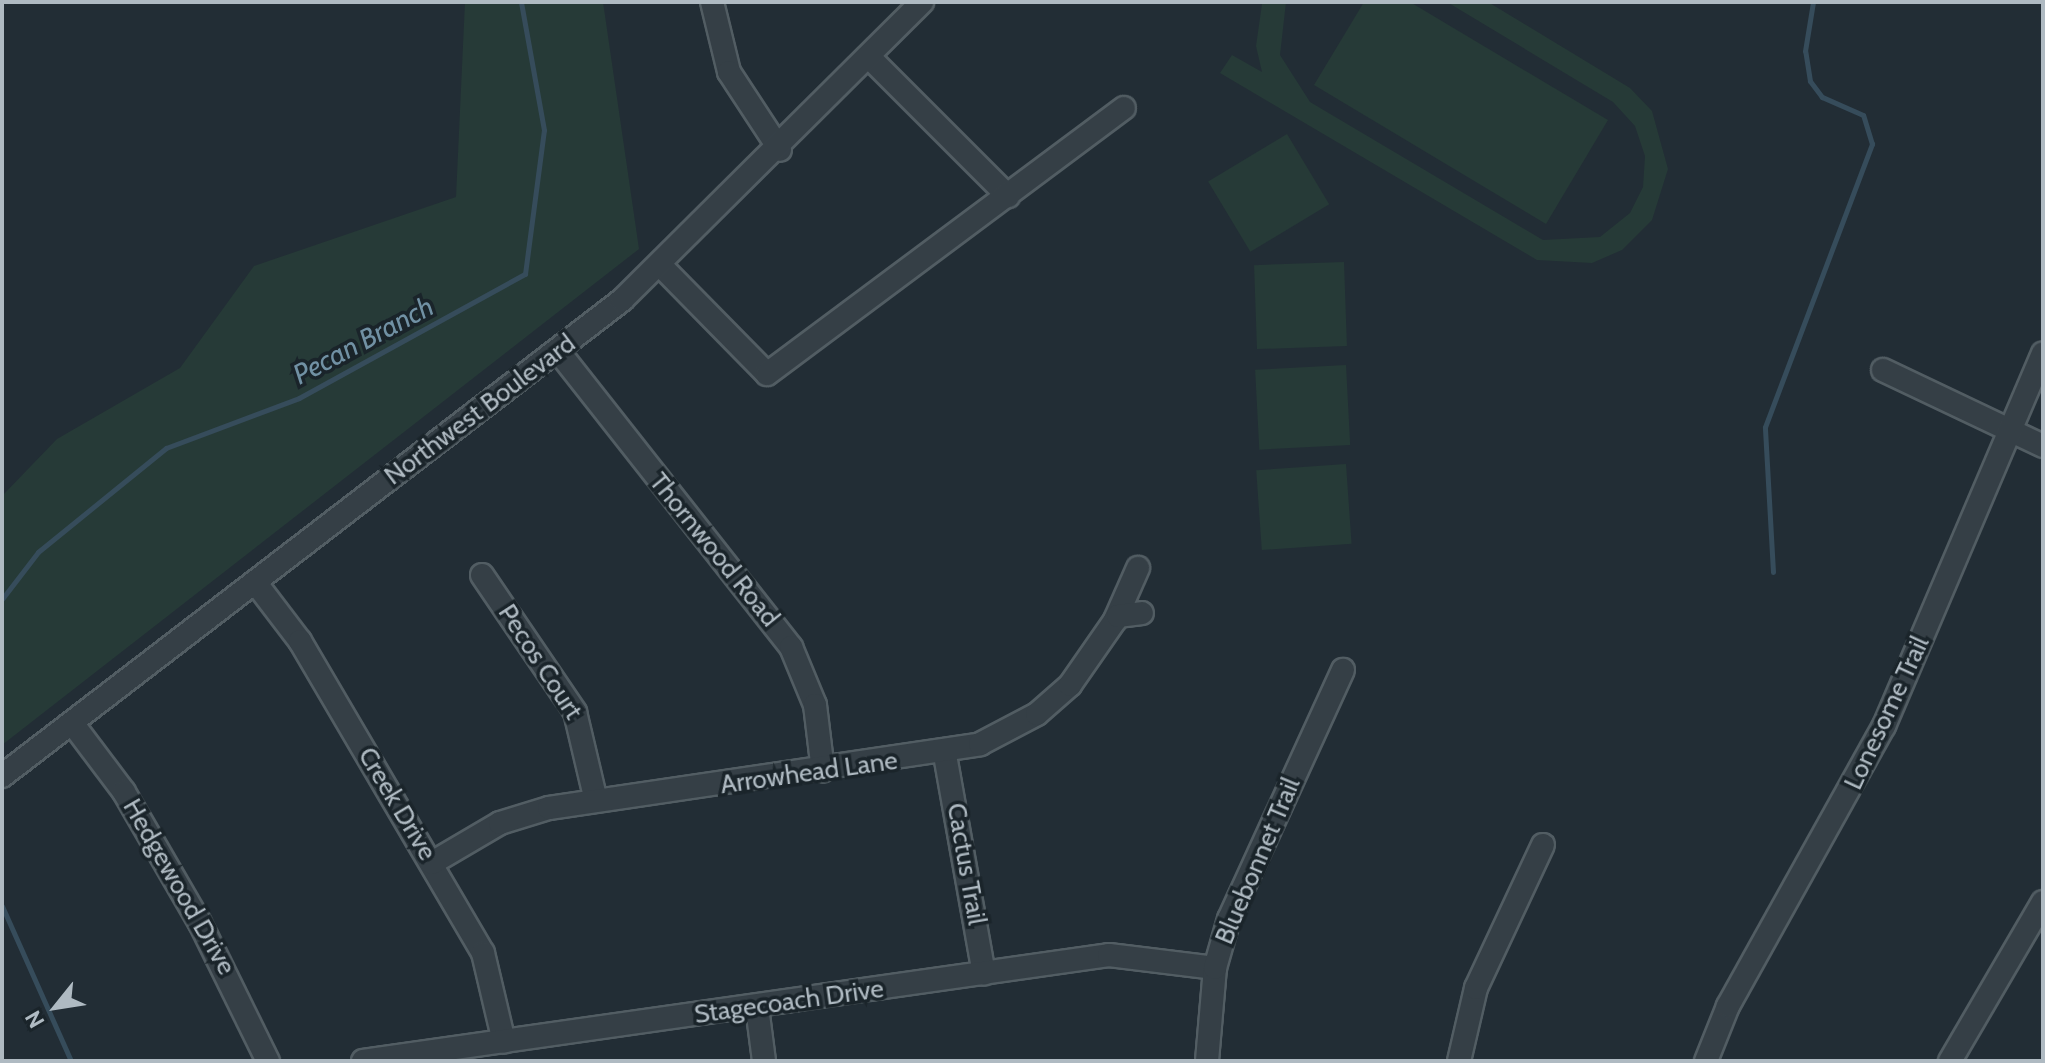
<!DOCTYPE html>
<html>
<head>
<meta charset="utf-8">
<style>
  body { margin:0 }
  #map { position:relative; width:2045px; height:1063px; overflow:hidden; background:#222d35; font-family:Cabin,sans-serif }
  div>[style] { position:absolute }
  .green>* { inset:0; background:#263a37; transform-origin:0 0 }
  .stream>* { height:5px; margin:-2.5px; padding:0 2.5px; transform-origin:2.5px; border-radius:2.5px; background:#364c5b }
  .roads { filter:drop-shadow(2px 0 #525d63) drop-shadow(-2px 0 #525d63) drop-shadow(0 2px #525d63) drop-shadow(0 -2px #525d63) }
  .minor>* { height:22px; margin:-11px; padding:0 11px; transform-origin:11px; border-radius:11px; background:#353f46 }
  span { translate:-50% -50%; white-space:nowrap; text-align:center; line-height:1.15; -webkit-text-stroke:7px #1a242a; paint-order:stroke }
  .street-label { font-size:26px; color:#afbac2 }
  .water-label { font-size:28px; color:#7191a4; font-style:italic }
  .frame { position:absolute; inset:0; border:4px solid #afbac2; pointer-events:none }
  .north { position:absolute; left:16px; top:967px; width:80px; height:80px; -webkit-text-stroke:6px #1a242a; paint-order:stroke; rotate:240deg; font-size:22px; font-weight:700; line-height:32px; text-align:center; color:#afbac2 }
  .north::after { content:''; display:block; margin:auto; width:28px; height:36px; background:#afbac2; clip-path:polygon(50% 0,100% 100%,50% 72%,0 100%) }
</style>
</head>
<body>
<div id="map">
  <div class="green">
    <i style="clip-path:polygon(465px 2px,603px 2px,639px 249px,2px 745px,2px 496px,57px 439px,180px 368px,254px 266px,456px 197px)"></i>
    <i style="clip-path:polygon(1286px 2px,1280px 55px,1310px 102px,1543px 240px,1600px 237px,1630px 213px,1643px 187px,1645px 156px,1635px 126px,1613px 102px,1447px 2px,1488px 2px,1630px 88px,1652px 111px,1668px 169px,1652px 220px,1622px 250px,1592px 263px,1537px 260px,1220px 73px,1232px 55px,1262px 72px,1256px 46px,1262px 4px)"></i>
    <i style="clip-path:polygon(1364px 2px,1410px 2px,1608px 120px,1546px 224px,1314px 85px)"></i>
    <i style="left:1287px;top:134px;width:82px;height:92px;rotate:59deg"></i>
    <i style="left:1344px;top:262px;width:84px;height:90px;rotate:88deg"></i>
    <i style="left:1346px;top:365px;width:80px;height:91px;rotate:87deg"></i>
    <i style="left:1346px;top:464px;width:80px;height:90px;rotate:86deg"></i>
  </div>
  <div class="stream">
    <i style="left:1773px;top:572px;width:145px;rotate:-93.2deg"></i>
    <i style="left:1765px;top:427px;width:303px;rotate:-69.3deg"></i>
    <i style="left:1872px;top:144px;width:30px;rotate:-107deg"></i>
    <i style="left:1863px;top:115px;width:45px;rotate:-156.3deg"></i>
    <i style="left:1822px;top:97px;width:20px;rotate:-127deg"></i>
    <i style="left:1810px;top:81px;width:30px;rotate:-99deg"></i>
    <i style="left:1805px;top:51px;width:50px;rotate:-80.7deg"></i>
    <i style="left:2px;top:599px;width:59px;rotate:-52.5deg"></i>
    <i style="left:38px;top:552px;width:165px;rotate:-39.1deg"></i>
    <i style="left:166px;top:448px;width:142px;rotate:-20.6deg"></i>
    <i style="left:299px;top:398px;width:258px;rotate:-28.8deg"></i>
    <i style="left:525px;top:274px;width:145px;rotate:-82.5deg"></i>
    <i style="left:544px;top:130px;width:130px;rotate:-100.2deg"></i>
    <i style="left:2px;top:906px;width:170px;rotate:66deg"></i>
  </div>
  <div class="roads">
    <div class="minor">
      <i style="left:712px;top:2px;width:72px;rotate:76.3deg"></i>
      <i style="left:729px;top:72px;width:93px;rotate:56.8deg"></i>
      <i style="left:871px;top:59px;width:194px;rotate:45deg"></i>
      <i style="left:661px;top:266px;width:151px;rotate:45.5deg"></i>
      <i style="left:767px;top:374px;width:445px;rotate:-36.7deg"></i>
      <i style="left:558px;top:351px;width:377px;rotate:51.8deg"></i>
      <i style="left:791px;top:647px;width:63px;rotate:67.5deg"></i>
      <i style="left:815px;top:705px;width:66px;rotate:83.1deg"></i>
      <i style="left:1883px;top:370px;width:177px;rotate:25.4deg"></i>
      <i style="left:482px;top:575px;width:166px;rotate:55.8deg"></i>
      <i style="left:575px;top:712px;width:91px;rotate:76.7deg"></i>
      <i style="left:255px;top:582px;width:74px;rotate:52.7deg"></i>
      <i style="left:300px;top:641px;width:362px;rotate:59.6deg"></i>
      <i style="left:483px;top:953px;width:91px;rotate:76.7deg"></i>
      <i style="left:1115px;top:620px;width:57px;rotate:-66.1deg"></i>
      <i style="left:72px;top:723px;width:86px;rotate:53deg"></i>
      <i style="left:124px;top:792px;width:151px;rotate:59.9deg"></i>
      <i style="left:200px;top:923px;width:154px;rotate:63.8deg"></i>
      <i style="left:945px;top:755px;width:222px;rotate:79.9deg"></i>
      <i style="left:2px;top:776px;width:782px;rotate:-37.51deg"></i>
      <i style="left:622px;top:300px;width:423px;rotate:-44.8deg"></i>
      <i style="left:432px;top:863px;width:79px;rotate:-30.5deg"></i>
      <i style="left:500px;top:823px;width:51px;rotate:-17deg"></i>
      <i style="left:549px;top:808px;width:436px;rotate:-8.4deg"></i>
      <i style="left:980px;top:744px;width:64px;rotate:-27.8deg"></i>
      <i style="left:1037px;top:714px;width:44px;rotate:-41.3deg"></i>
      <i style="left:1070px;top:685px;width:84px;rotate:-55.2deg"></i>
      <i style="left:1118px;top:616px;width:24px;rotate:-7deg"></i>
      <i style="left:757px;top:1007px;width:54px;rotate:82.6deg"></i>
      <i style="left:363px;top:1061px;width:753px;rotate:-8.09deg"></i>
      <i style="left:1109px;top:955px;width:107px;rotate:7deg"></i>
      <i style="left:1207px;top:1061px;width:93px;rotate:-85.1deg"></i>
      <i style="left:1215px;top:968px;width:51px;rotate:-74.1deg"></i>
      <i style="left:1229px;top:919px;width:274px;rotate:-65.4deg"></i>
      <i style="left:1459px;top:1061px;width:75px;rotate:-76.9deg"></i>
      <i style="left:1476px;top:988px;width:158px;rotate:-64.9deg"></i>
      <i style="left:1706px;top:1061px;width:59px;rotate:-68.2deg"></i>
      <i style="left:1728px;top:1006px;width:321px;rotate:-60.9deg"></i>
      <i style="left:1884px;top:726px;width:405px;rotate:-66.9deg"></i>
      <i style="left:1950px;top:1061px;width:184px;rotate:-59.7deg"></i>
    </div>
  </div>
  <div class="street-label">
    <span style="left:480px;top:410px;rotate:-37deg">Northwest Boulevard</span>
    <span style="left:714px;top:550px;rotate:51deg">Thornwood Road</span>
    <span style="left:540px;top:662px;rotate:57deg">Pecos Court</span>
    <span style="left:1887px;top:713px;rotate:-65deg">Lonesome Trail</span>
    <span style="left:809px;top:773px;rotate:-8deg">Arrowhead Lane</span>
    <span style="left:397px;top:804px;rotate:59deg">Creek Drive</span>
    <span style="left:1258px;top:861px;rotate:-67deg">Bluebonnet Trail</span>
    <span style="left:966px;top:864px;rotate:80deg">Cactus Trail</span>
    <span style="left:179px;top:887px;rotate:60deg">Hedgewood Drive</span>
    <span style="left:789px;top:1002px;rotate:-8deg">Stagecoach Drive</span>
  </div>
  <div class="water-label">
    <span style="left:363px;top:340px;rotate:-28deg">Pecan Branch</span>
  </div>
  <div class="frame"></div>
  <div class="north">N</div>
</div>
</body>
</html>
